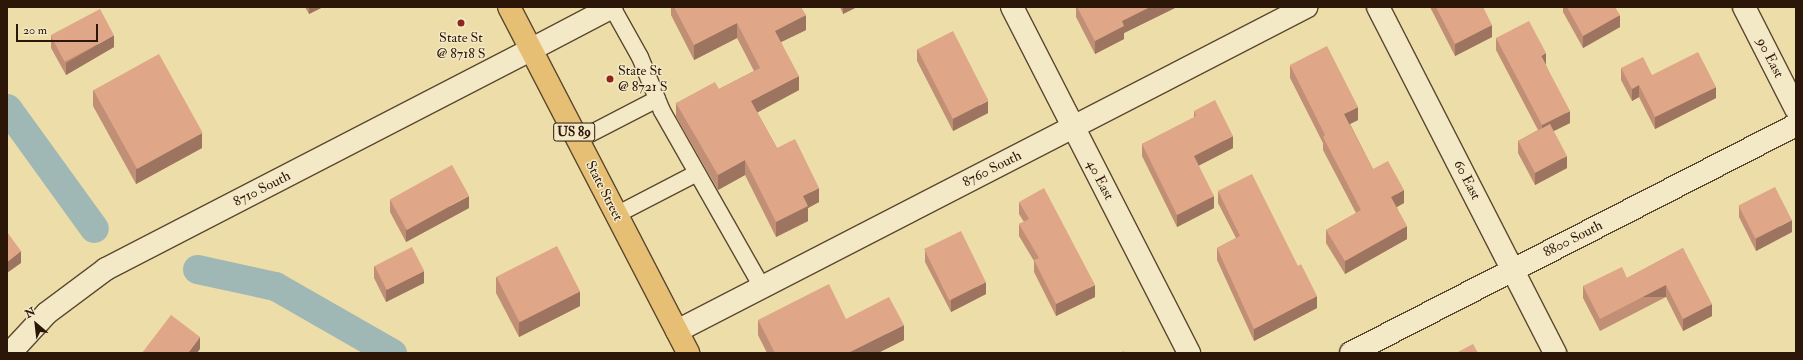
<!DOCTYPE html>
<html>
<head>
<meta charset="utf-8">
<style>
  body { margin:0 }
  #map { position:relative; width:1803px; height:360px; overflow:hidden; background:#ecdda9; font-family:"IM FELL Double Pica",serif }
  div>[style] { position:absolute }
  .canal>* { height:29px; margin:-14.5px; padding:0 14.5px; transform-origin:14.5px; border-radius:14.5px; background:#9fb8b5 }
  .roads { filter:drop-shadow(1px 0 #5c4830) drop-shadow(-1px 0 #5c4830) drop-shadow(0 1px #5c4830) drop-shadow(0 -1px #5c4830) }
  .lane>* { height:16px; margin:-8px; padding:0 8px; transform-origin:8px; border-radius:8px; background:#f3e9c7 }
  .street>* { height:22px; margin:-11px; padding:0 11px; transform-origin:11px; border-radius:11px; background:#f3e9c7 }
  .secondary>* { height:22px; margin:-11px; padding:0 11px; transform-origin:11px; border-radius:11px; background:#f3e9c7 }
  .primary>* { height:22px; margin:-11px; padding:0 11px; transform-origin:11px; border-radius:11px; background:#e6be74 }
  .wall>* { inset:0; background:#c08f75 }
  .shaded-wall>* { inset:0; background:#9c745f; transform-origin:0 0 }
  .building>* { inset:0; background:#dfa688; transform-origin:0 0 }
  .dots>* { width:11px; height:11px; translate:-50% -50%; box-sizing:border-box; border:2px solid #f3e9c7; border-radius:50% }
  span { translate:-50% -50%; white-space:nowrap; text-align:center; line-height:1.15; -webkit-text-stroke:3px #f3e9c7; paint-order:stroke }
  .shield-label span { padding:1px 3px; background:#f3e9c7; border:1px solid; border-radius:3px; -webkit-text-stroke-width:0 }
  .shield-label { font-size:13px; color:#2c1608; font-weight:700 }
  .poi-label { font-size:14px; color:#2c1608 }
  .left { translate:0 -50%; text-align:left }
  .street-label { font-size:14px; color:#2c1608 }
  .frame { position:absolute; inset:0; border:8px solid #2c1608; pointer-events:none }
  .north { position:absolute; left:16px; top:304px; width:40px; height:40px; -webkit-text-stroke:3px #f3e9c7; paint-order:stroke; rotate:332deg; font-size:11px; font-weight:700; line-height:16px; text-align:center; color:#2c1608 }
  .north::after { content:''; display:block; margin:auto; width:14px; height:18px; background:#2c1608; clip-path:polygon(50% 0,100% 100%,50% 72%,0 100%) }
  .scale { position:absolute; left:16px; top:24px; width:82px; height:18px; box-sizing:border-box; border:2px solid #2c1608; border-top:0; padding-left:5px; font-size:12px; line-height:14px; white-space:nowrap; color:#2c1608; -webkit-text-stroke:3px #f3e9c7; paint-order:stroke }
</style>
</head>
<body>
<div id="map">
  <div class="canal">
    <i style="left:7px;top:108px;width:148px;rotate:54.1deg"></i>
    <i style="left:197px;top:269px;width:80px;rotate:12.3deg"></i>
    <i style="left:275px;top:286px;width:135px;rotate:29.8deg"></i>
  </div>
  <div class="roads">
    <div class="lane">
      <i style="left:612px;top:7px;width:57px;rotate:60.8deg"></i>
      <i style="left:640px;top:57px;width:58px;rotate:67.8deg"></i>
      <i style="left:662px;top:111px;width:202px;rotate:60.4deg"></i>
      <i style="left:578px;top:140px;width:89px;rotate:-27.4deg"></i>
      <i style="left:616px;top:215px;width:91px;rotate:-27.4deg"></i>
    </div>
    <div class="street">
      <i style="left:1012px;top:7px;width:389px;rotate:62.9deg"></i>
      <i style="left:1378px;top:7px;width:389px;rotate:62.9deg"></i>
      <i style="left:1744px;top:7px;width:114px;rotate:63deg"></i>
      <i style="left:677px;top:331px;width:708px;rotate:-27.25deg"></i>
      <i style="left:10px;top:353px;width:54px;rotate:-47.2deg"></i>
      <i style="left:47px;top:313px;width:74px;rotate:-36.7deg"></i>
      <i style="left:106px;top:269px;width:479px;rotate:-27.3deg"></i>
    </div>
    <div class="secondary">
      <i style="left:532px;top:49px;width:90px;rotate:-27.7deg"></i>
      <i style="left:1351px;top:353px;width:500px;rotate:-27.13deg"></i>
    </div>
    <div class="primary">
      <i style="left:509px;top:7px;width:390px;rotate:62.6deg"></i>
    </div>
  </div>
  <div class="wall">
    <i style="clip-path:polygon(305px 7px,323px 7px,309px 14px)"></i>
    <i style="clip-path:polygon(671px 7px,801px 7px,806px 30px,781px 42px,799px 90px,757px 112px,777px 148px,819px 202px,808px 208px,808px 221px,776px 237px,745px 175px,718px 190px,676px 117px,676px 103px,719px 89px,754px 71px,737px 38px,694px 60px,671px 15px)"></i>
    <i style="clip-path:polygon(840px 7px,857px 7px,843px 14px)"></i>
    <i style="clip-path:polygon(1076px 7px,1177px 7px,1124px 33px,1124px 39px,1095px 54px,1076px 17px)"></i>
    <i style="clip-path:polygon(1430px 7px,1483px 7px,1492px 37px,1455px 56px)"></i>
    <i style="clip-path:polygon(1563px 7px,1615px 7px,1620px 27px,1583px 48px,1563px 12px)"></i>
    <i style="clip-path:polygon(51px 36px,114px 47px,66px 75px,51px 48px)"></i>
    <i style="clip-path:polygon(1496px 38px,1546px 65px,1570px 123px,1553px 131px,1567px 168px,1535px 185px,1518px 153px,1518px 141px,1538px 130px,1496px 50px)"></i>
    <i style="clip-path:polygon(917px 49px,988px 113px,953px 131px,917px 61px)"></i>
    <i style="clip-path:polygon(1290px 65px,1358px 120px,1350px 124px,1373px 169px,1404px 203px,1397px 207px,1407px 239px,1345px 274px,1326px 243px,1326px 230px,1356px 213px,1323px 150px,1323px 143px,1290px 78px)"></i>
    <i style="clip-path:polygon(1621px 68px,1652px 75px,1716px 98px,1655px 129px,1639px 97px,1632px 101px,1621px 80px)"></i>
    <i style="clip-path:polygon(93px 90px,202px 148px,136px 184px,93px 106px)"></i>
    <i style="clip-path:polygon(1194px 111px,1233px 148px,1198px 166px,1214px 208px,1177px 227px,1142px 156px,1142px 144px,1194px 118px)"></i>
    <i style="clip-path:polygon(1218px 191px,1317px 308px,1254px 341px,1217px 260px,1217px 248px,1236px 238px,1218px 203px)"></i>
    <i style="clip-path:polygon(390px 200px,469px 208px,406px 242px,390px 212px)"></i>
    <i style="clip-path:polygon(1019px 202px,1095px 297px,1056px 316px,1034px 272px,1034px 261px,1019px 236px,1019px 224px,1024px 222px,1019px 214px)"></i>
    <i style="clip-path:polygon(1739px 206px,1792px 232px,1756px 251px,1739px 217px)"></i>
    <i style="clip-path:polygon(1683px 248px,1712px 316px,1683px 331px,1666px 297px,1600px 331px,1583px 298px,1583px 286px,1627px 278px)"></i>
    <i style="clip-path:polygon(925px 250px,986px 294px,951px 312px,925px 262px)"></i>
    <i style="clip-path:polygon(374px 266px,424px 283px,386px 302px,374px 278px)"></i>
    <i style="clip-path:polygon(496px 277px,580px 306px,519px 337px,496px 293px)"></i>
    <i style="clip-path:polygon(846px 319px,904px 340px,878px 353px,767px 353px,758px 335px,758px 320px)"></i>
  </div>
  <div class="shaded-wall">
    <i style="clip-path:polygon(309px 7px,323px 7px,309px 14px)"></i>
    <i style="clip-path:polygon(843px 7px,857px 7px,843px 14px)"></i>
    <i style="clip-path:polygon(1150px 7px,1177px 7px,1124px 33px,1124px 39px,1095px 54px,1095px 41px,1122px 21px)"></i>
    <i style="clip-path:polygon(806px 15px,806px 30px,775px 45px,775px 31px)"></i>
    <i style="clip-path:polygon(1620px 15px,1620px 27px,1583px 48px,1583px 36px)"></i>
    <i style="clip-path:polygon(737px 23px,737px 38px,694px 60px,694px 45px)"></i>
    <i style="clip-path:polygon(1492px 25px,1492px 37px,1455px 56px,1455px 44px)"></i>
    <i style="clip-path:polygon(114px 35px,114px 47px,66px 75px,66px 63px)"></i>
    <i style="clip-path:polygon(1546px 53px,1546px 65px,1541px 56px)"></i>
    <i style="clip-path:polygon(799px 76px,799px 90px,751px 116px,751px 101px)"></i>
    <i style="clip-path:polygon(1639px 85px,1639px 97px,1632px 101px,1632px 89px)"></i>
    <i style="clip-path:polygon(1716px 87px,1716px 98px,1655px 129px,1655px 117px)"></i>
    <i style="clip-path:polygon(988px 101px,988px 113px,953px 131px,953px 119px)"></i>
    <i style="clip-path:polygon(1358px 107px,1358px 120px,1344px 127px,1344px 114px)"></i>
    <i style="clip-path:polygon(1570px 111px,1570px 123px,1542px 137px,1542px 125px)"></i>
    <i style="clip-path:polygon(202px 133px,202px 148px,136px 184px,136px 169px)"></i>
    <i style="clip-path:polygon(1233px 136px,1233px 148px,1194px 168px,1194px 156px)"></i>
    <i style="clip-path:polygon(1567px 156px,1567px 168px,1535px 185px,1535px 173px)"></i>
    <i style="clip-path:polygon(745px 160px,745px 175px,718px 190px,718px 175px)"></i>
    <i style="clip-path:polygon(819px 188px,819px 202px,808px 208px,808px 221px,776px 237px,776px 222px,803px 196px)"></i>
    <i style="clip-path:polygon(1404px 190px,1404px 203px,1391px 210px,1391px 197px)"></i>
    <i style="clip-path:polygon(469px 196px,469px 208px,406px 242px,406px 230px)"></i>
    <i style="clip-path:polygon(1214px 196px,1214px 208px,1177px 227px,1177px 215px)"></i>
    <i style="clip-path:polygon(1792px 220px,1792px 232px,1756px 251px,1756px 239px)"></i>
    <i style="clip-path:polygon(1407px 226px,1407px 239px,1345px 274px,1345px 261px)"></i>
    <i style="clip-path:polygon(21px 251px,21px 263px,7px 273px,7px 262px)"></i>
    <i style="clip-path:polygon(424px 271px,424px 283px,386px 302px,386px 290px)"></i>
    <i style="clip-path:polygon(986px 282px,986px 294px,951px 312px,951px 300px)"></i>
    <i style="clip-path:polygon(1095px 285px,1095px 297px,1056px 316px,1056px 304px)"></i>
    <i style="left:1666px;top:285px;width:12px;height:74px;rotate:90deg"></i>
    <i style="clip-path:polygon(580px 291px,580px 306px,519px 337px,519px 322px)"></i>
    <i style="clip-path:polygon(1317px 296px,1317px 308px,1254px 341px,1254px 329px)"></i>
    <i style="clip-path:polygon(1712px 304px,1712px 316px,1683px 331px,1683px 319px)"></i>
    <i style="clip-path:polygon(904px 325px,904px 340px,878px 353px,848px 353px)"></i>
    <i style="clip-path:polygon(200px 337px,200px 349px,197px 353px,188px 353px)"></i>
  </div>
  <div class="building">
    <i style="clip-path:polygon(674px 7px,801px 7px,806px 15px,775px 31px,799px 76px,751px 101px,777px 148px,795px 139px,819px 188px,803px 196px,808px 206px,776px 222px,745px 160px,718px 175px,676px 103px,715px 82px,719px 89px,760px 68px,737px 23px,694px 45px)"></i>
    <i style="clip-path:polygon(1077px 7px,1150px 7px,1122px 21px,1124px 26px,1095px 41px)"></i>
    <i style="clip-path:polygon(1436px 7px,1483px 7px,1492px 25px,1455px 44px)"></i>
    <i style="clip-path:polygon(1567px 7px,1615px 7px,1620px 15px,1583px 36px)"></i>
    <i style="left:100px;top:9px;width:30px;height:56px;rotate:62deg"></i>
    <i style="clip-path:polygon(1529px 21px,1546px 53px,1541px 56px,1570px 111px,1542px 125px,1496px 38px)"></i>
    <i style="left:953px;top:31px;width:78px;height:40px;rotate:63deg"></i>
    <i style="clip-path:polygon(1327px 46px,1358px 107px,1344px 114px,1373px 169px,1388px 161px,1404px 190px,1391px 197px,1407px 226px,1345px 261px,1326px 230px,1361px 210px,1323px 137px,1325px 135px,1290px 65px)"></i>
    <i style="clip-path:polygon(1698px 52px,1716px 87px,1655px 117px,1639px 85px,1632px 89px,1621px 68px,1643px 57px,1652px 75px)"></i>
    <i style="left:159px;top:54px;width:90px;height:75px;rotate:61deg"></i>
    <i style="clip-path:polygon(1215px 100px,1233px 136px,1194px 156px,1214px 196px,1177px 215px,1142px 144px,1196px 116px,1194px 111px)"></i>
    <i style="left:1550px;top:124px;width:36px;height:36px;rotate:62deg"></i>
    <i style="left:452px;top:165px;width:35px;height:71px;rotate:61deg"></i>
    <i style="clip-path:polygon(1252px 174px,1298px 266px,1301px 264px,1317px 296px,1254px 329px,1217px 248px,1240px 236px,1218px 191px)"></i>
    <i style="left:1775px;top:187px;width:37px;height:41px;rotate:63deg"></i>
    <i style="clip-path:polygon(1044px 188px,1095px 285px,1056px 304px,1034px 260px,1039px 258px,1019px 224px,1029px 219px,1019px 202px)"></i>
    <i style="left:961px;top:231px;width:57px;height:41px;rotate:64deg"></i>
    <i style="clip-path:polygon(7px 232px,21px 251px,7px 262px)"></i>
    <i style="left:557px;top:246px;width:51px;height:68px;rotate:63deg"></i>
    <i style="left:412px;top:247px;width:27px;height:42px;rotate:63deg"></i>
    <i style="clip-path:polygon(1683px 248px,1712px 304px,1683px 319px,1666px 285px,1600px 319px,1583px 286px,1622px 267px,1627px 278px)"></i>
    <i style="clip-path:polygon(829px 284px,846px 319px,889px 297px,904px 325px,848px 353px,775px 353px,758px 320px)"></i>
    <i style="clip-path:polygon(171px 315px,200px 337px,188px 353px,142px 353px)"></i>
    <i style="clip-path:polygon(1473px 344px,1478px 353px,1456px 353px)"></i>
    <i style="clip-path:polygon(1124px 351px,1125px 353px,1120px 353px)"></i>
  </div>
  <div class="dots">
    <i style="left:461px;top:23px;background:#8f2418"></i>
    <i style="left:610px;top:79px;background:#8f2418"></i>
  </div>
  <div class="shield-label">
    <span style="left:574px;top:132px">US 89</span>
  </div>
  <div class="poi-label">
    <span style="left:461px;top:46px">State St<br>@ 8718 S</span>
    <span class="left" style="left:618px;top:79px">State St<br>@ 8721 S</span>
  </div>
  <div class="street-label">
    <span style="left:1770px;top:58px;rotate:63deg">90 East</span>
    <span style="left:992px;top:169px;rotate:-27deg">8760 South</span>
    <span style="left:1100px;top:180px;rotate:63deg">40 East</span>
    <span style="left:1467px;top:180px;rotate:63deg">60 East</span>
    <span style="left:262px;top:189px;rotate:-27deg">8710 South</span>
    <span style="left:604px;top:191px;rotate:63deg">State Street</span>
    <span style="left:1573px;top:239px;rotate:-27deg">8800 South</span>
  </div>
  <div class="frame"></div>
  <div class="north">N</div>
  <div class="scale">20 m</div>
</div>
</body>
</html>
